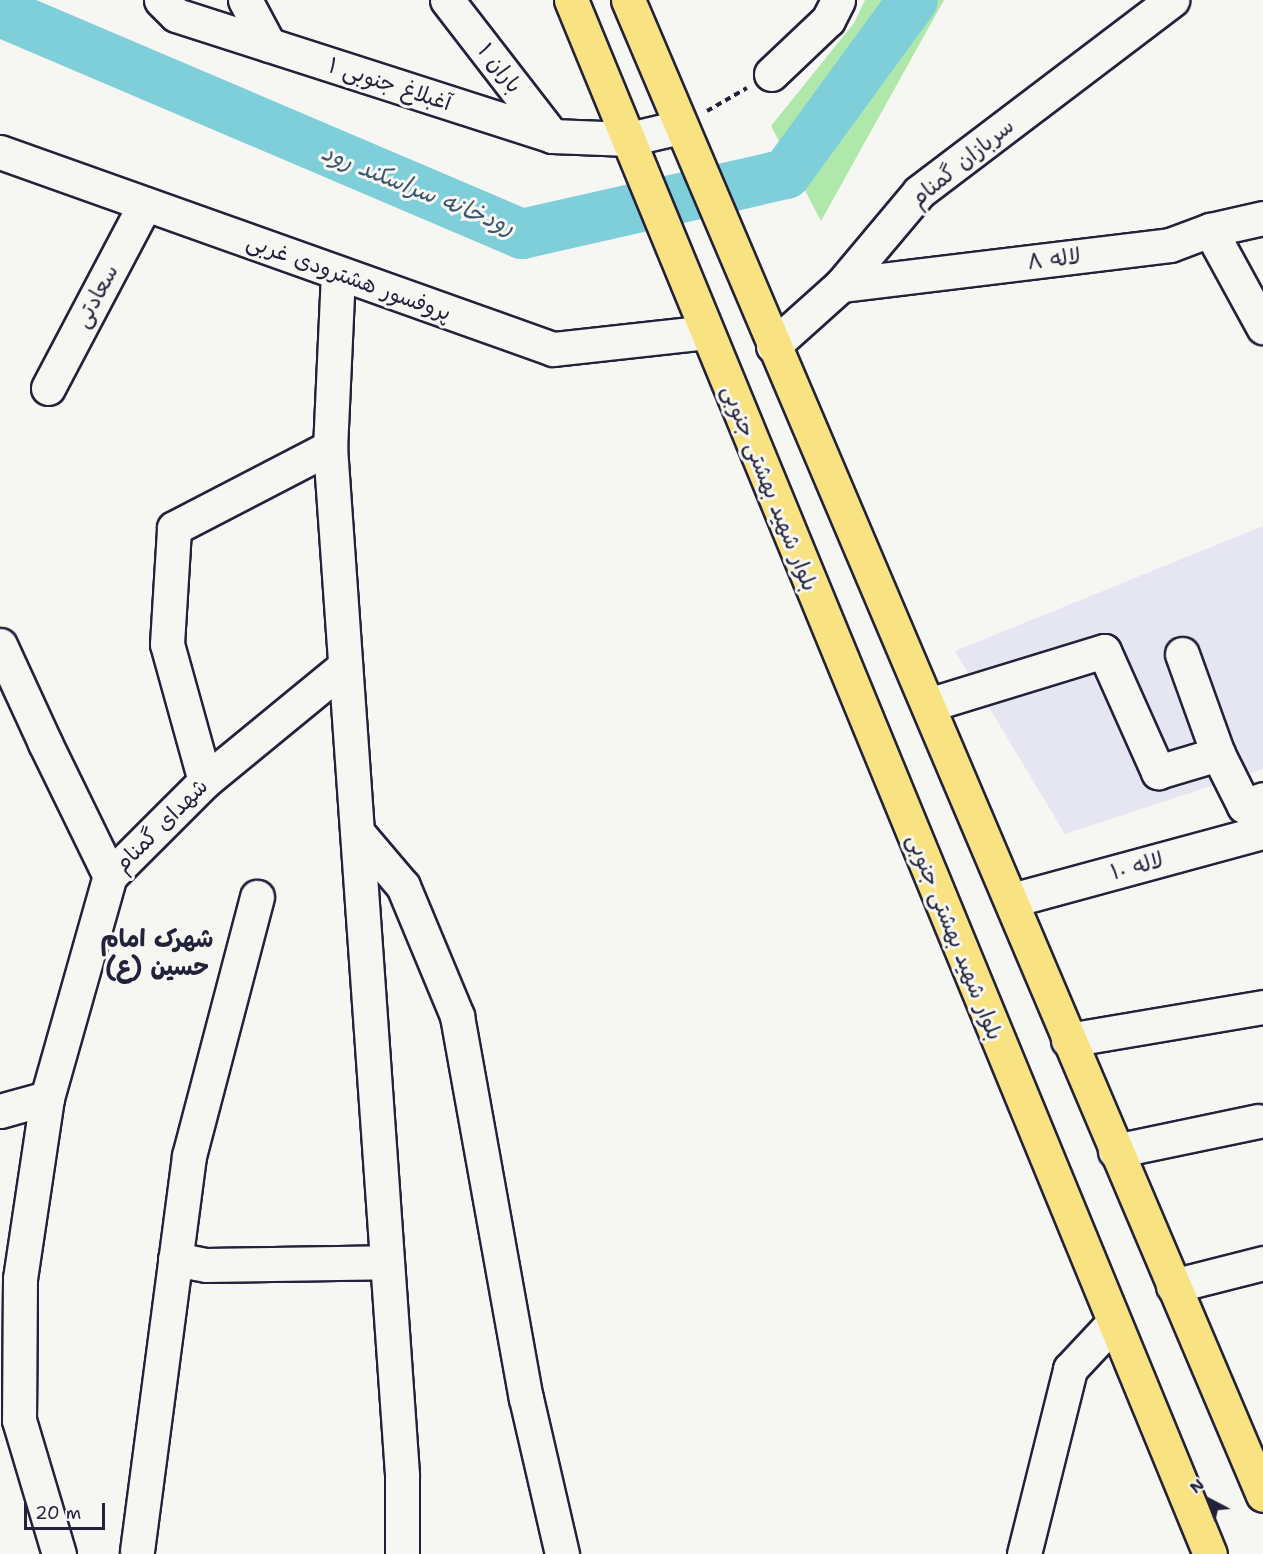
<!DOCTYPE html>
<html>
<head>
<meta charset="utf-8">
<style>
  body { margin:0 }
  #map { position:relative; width:1263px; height:1554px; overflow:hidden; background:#f6f6f2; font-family:"Shantell Sans","Playpen Sans Arabic",sans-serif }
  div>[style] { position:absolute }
  .built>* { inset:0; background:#e6e6f3 }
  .green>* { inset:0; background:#b0e8ab }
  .river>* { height:50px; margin:-25px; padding:0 25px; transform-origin:25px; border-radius:25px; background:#7fcfdb }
  .path>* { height:4px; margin-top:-2px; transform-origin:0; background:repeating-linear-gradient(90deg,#22223b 0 6px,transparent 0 10.5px) }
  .roads { filter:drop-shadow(2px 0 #22223b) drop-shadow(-2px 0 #22223b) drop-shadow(0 2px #22223b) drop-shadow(0 -2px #22223b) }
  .minor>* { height:33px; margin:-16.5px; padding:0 16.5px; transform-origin:16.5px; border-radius:16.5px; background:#f6f6f2 }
  .major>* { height:33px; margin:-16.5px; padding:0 16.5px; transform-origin:16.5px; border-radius:16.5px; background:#f8e281 }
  span { translate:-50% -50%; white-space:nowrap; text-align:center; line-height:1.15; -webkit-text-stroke:6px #f6f6f2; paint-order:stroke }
  .street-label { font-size:22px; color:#22223b }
  .water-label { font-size:24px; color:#3e566b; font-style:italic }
  .neighbourhood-label { font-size:24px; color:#22223b; font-weight:700 }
  .north { position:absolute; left:1179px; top:1470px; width:60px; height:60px; -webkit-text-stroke:4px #f6f6f2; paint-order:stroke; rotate:319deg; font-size:16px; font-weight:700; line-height:24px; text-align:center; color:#22223b }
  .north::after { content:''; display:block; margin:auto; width:21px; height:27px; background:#22223b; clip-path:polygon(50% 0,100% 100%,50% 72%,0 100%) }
  .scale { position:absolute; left:24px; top:1503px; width:81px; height:27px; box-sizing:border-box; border:3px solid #22223b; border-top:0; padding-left:8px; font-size:18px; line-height:21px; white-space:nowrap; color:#22223b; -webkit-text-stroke:4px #f6f6f2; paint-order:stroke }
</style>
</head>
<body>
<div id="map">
  <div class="built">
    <i style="clip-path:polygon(1263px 526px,1263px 769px,1065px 834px,955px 651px)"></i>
  </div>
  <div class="green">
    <i style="clip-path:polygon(865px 0,944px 0,821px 221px,771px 126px,854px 23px)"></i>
  </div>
  <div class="river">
    <i style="left:0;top:14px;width:3px;rotate:-18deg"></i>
    <i style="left:3px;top:13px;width:564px;rotate:23.07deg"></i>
    <i style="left:522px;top:234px;width:271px;rotate:-12.8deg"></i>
    <i style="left:786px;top:174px;width:215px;rotate:-53.9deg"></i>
  </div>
  <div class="path">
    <i style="left:707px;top:111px;width:46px;rotate:-29.9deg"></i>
  </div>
  <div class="roads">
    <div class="minor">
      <i style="left:161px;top:0;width:21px;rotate:45deg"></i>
      <i style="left:176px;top:15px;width:395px;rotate:17.8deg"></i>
      <i style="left:552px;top:136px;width:77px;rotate:2.2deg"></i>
      <i style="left:629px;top:139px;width:52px;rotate:-13.2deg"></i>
      <i style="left:245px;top:0;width:51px;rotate:61.9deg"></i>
      <i style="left:447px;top:0;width:172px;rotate:52.3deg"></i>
      <i style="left:771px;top:74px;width:79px;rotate:-43.5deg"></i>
      <i style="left:828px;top:20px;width:22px;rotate:-63deg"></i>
      <i style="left:0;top:152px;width:587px;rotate:19.61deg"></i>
      <i style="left:553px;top:349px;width:154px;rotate:-6.3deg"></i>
      <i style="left:1210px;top:230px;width:111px;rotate:61.3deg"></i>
      <i style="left:338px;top:273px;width:174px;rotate:92.6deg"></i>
      <i style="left:330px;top:447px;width:1031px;rotate:85.99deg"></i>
      <i style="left:402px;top:1475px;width:79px;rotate:90deg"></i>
      <i style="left:841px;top:285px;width:331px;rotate:-6.9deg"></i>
      <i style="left:1170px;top:245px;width:43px;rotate:-20.6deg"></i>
      <i style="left:1210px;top:230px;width:54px;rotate:-12.8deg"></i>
      <i style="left:773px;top:346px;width:91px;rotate:-41.9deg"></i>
      <i style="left:841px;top:285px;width:121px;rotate:-50deg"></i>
      <i style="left:919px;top:192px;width:318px;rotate:-37.2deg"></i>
      <i style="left:48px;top:388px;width:208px;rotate:-62.2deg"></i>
      <i style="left:0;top:645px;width:108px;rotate:65.3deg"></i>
      <i style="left:45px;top:743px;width:148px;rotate:64deg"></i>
      <i style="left:1182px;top:654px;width:106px;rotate:70.2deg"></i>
      <i style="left:928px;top:705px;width:184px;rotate:-17.1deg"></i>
      <i style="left:1104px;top:651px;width:133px;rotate:65.9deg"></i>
      <i style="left:1158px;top:772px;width:63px;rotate:-16.7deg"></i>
      <i style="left:1218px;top:754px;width:58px;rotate:63.4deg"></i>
      <i style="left:1244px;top:806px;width:20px;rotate:-20deg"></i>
      <i style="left:205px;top:781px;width:142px;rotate:-105.5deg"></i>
      <i style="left:167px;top:644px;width:116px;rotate:-86.5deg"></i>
      <i style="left:174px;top:528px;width:176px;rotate:-27.4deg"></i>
      <i style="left:357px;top:832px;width:71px;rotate:49.6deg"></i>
      <i style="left:403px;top:886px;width:141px;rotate:67.4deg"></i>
      <i style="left:457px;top:1016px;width:388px;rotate:79.8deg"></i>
      <i style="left:526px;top:1398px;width:160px;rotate:77deg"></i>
      <i style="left:1012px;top:900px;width:260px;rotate:-15.2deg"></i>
      <i style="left:1068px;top:1040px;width:198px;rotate:-9.6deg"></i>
      <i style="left:47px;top:1098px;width:183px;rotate:98.5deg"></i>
      <i style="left:20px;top:1279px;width:141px;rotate:90.4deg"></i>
      <i style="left:19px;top:1420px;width:140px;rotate:73.4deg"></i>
      <i style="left:0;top:1111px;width:49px;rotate:-15.5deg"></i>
      <i style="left:47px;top:1098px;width:231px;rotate:-74.2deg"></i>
      <i style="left:110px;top:876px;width:134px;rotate:-45deg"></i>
      <i style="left:205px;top:781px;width:181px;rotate:-39.4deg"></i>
      <i style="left:1115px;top:1151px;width:146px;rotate:-11.8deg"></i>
      <i style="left:175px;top:1259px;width:32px;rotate:11deg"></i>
      <i style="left:206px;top:1265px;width:181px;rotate:-0.9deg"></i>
      <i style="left:1173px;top:1286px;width:93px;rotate:-14.3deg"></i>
      <i style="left:137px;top:1551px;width:398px;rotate:-82.5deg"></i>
      <i style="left:189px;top:1156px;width:268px;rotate:-75.3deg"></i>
      <i style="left:1024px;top:1554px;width:191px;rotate:-76deg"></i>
      <i style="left:1070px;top:1369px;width:63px;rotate:-46.9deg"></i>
    </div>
    <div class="major">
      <i style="left:571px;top:0;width:1680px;rotate:67.65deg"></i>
      <i style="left:628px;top:0;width:1624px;rotate:66.99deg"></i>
    </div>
  </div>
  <div class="street-label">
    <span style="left:500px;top:68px;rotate:52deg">باران ۱</span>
    <span style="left:390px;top:84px;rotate:18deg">آغبلاغ جنوبی ۱</span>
    <span style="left:962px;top:162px;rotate:-39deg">سربازان گمنام</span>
    <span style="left:1054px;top:259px;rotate:-7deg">لاله ۸</span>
    <span style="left:349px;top:277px;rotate:20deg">پروفسور هشترودی غربی</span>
    <span style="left:96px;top:296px;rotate:-62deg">سعادتی</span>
    <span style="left:770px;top:488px;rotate:68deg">بلوار شهید بهشتی جنوبی</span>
    <span style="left:161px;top:825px;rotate:-45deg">شهدای گمنام</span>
    <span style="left:1137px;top:866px;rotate:-15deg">لاله ۱۰</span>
    <span style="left:955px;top:937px;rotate:68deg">بلوار شهید بهشتی جنوبی</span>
  </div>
  <div class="water-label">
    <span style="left:418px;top:190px;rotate:22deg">رودخانه سراسکند رود</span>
  </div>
  <div class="neighbourhood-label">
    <span style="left:157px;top:954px">شهرک امام<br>حسین (ع)</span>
  </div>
  <div class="north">N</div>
  <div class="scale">20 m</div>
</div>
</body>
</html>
